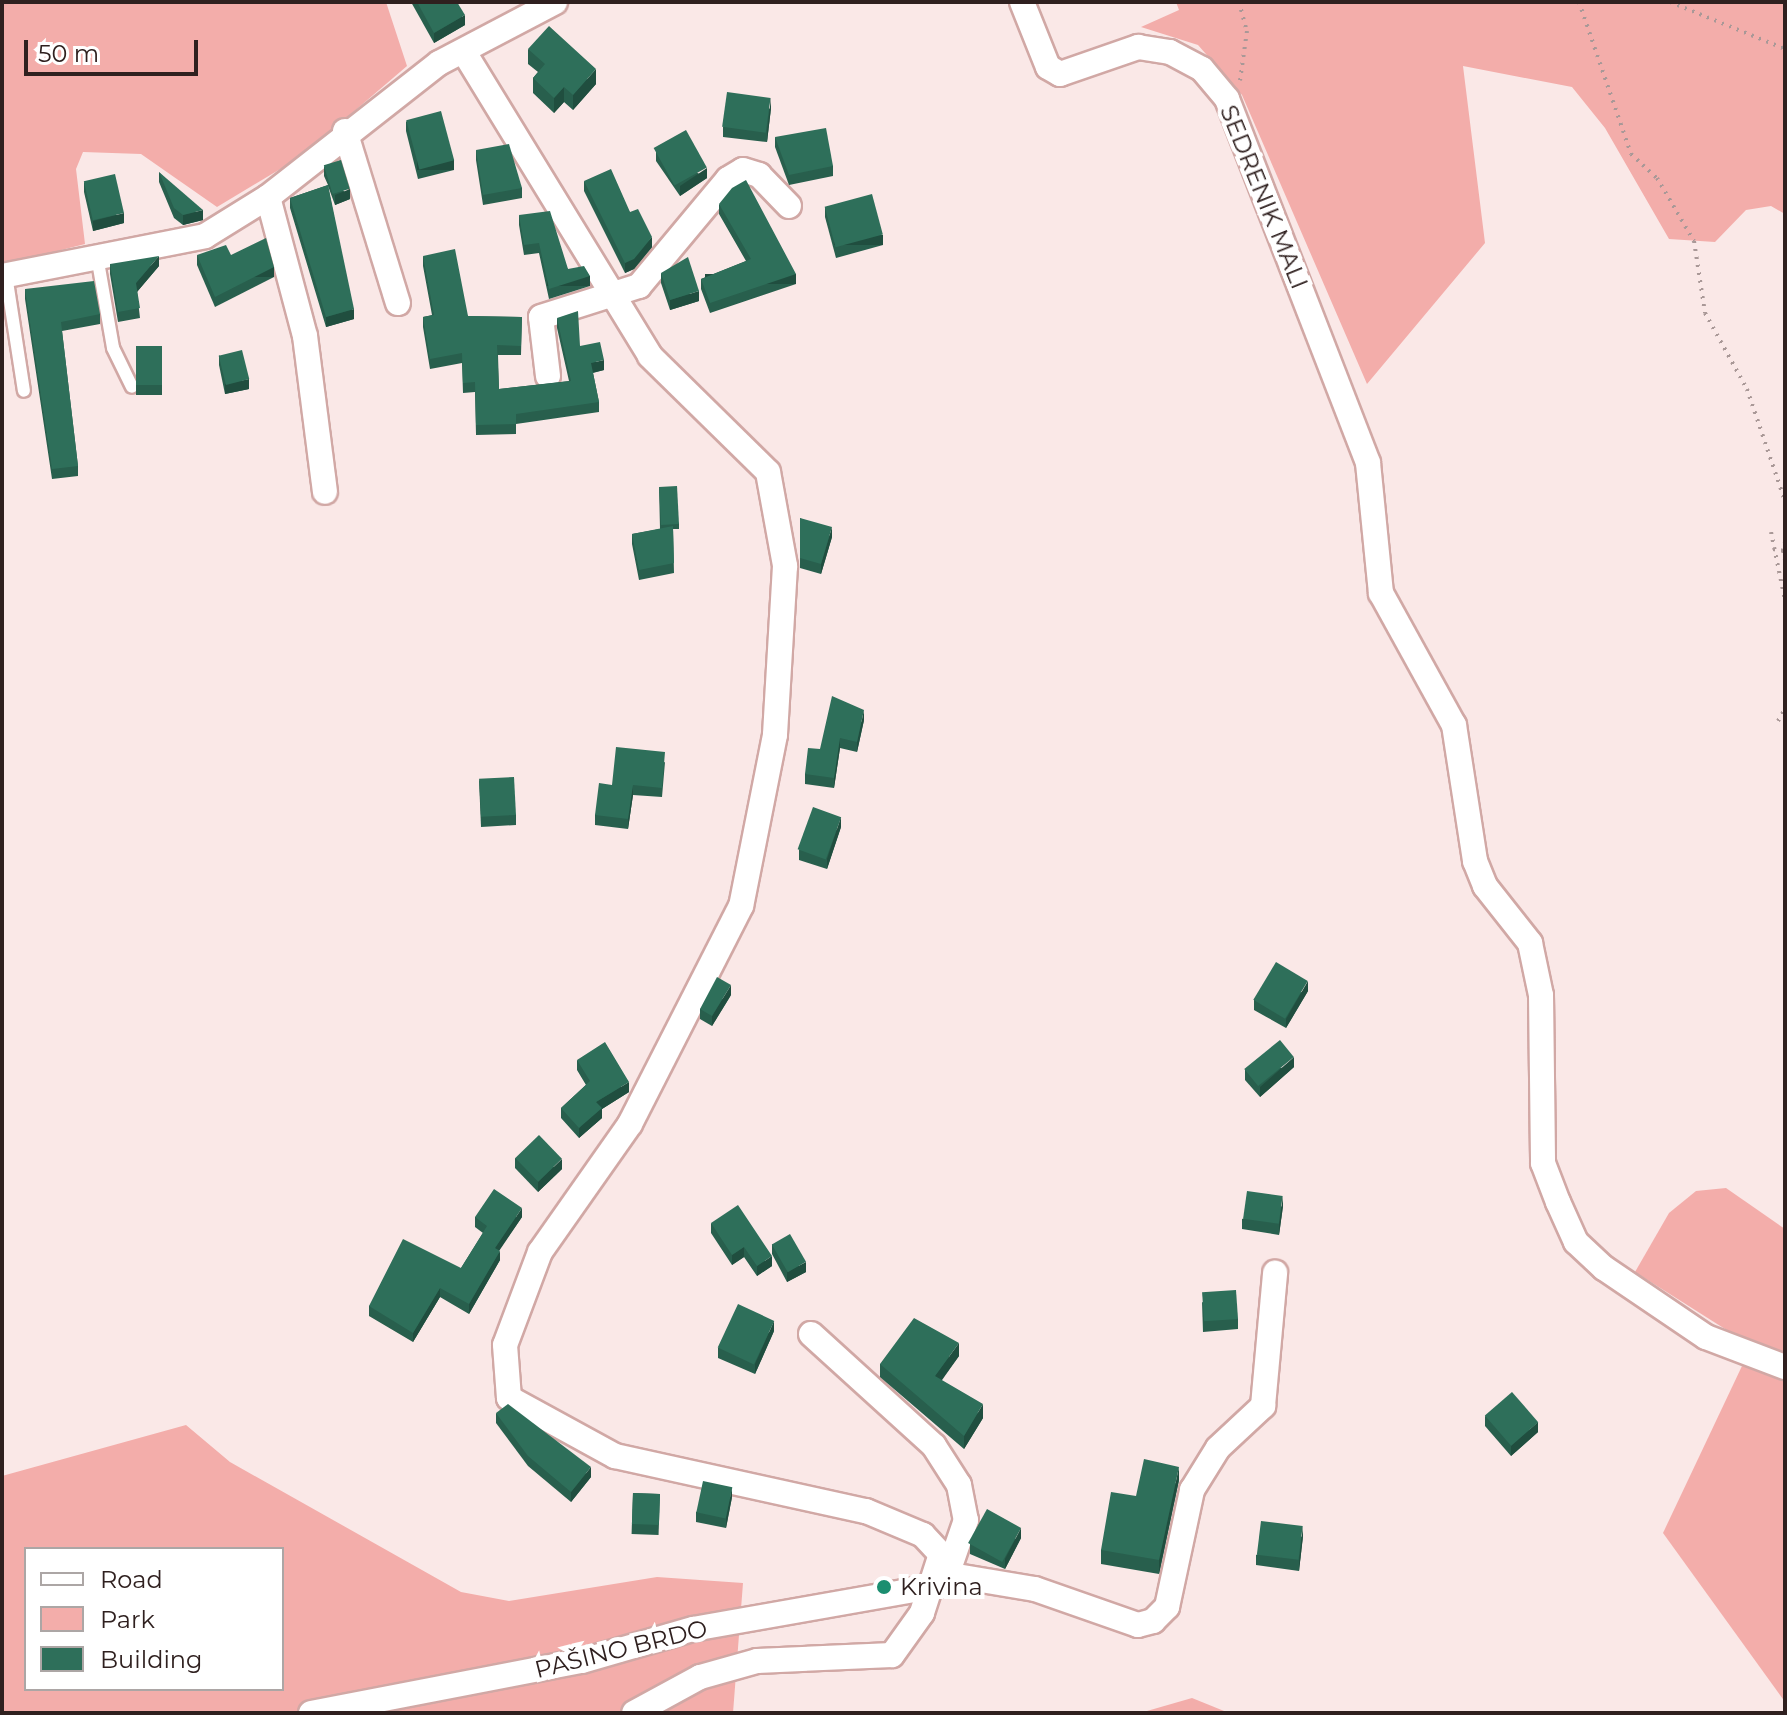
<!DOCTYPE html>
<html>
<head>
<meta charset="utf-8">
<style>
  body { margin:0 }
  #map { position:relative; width:1787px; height:1715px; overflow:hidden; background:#fae8e7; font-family:Montserrat,sans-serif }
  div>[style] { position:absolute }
  .green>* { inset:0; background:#f3adaa }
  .path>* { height:4px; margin-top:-2px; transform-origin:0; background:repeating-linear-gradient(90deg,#a99897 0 2px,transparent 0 8px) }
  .roads { filter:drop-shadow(2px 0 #d1a8a5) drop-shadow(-2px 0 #d1a8a5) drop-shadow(0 2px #d1a8a5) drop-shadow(0 -2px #d1a8a5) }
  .service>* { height:12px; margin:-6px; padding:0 6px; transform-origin:6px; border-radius:6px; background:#fff }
  .minor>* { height:24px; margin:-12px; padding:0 12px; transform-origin:12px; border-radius:12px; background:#fff }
  .wall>* { inset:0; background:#285f4d; transform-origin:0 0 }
  .shaded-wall>* { inset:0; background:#204e3f; transform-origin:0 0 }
  .building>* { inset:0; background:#2e6f5a; transform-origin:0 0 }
  .dots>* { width:22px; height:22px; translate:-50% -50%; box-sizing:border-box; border:4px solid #fff; border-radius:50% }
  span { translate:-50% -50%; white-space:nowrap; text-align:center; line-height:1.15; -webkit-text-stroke:8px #fff; paint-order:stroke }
  .street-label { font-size:24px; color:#2f201f }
  .poi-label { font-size:24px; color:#2f201f }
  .left { translate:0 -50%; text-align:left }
  .frame { position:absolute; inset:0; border:4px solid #2f201f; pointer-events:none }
  .legend { position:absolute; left:24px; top:1547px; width:260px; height:144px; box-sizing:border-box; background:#fff; border:2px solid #aca6a5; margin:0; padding:10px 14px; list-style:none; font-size:24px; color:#2f201f }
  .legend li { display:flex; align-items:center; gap:16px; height:40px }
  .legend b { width:40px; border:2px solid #aca6a5 }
  .scale { position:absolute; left:24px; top:40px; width:174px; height:36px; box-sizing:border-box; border:4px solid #2f201f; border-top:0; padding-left:10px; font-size:24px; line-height:28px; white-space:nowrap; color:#2f201f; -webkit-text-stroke:6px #fff; paint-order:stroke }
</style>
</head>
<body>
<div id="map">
  <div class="green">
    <i style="clip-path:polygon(2px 2px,386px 2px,407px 66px,302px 156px,217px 207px,141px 154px,83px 152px,76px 169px,85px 244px,2px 265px)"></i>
    <i style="clip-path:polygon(1176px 2px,1785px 2px,1785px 214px,1771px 206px,1746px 210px,1715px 242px,1669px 239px,1605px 128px,1572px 87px,1463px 66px,1485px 243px,1367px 384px,1242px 95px,1198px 45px,1141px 27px,1179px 10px)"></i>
    <i style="clip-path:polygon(1726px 1188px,1785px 1229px,1785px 1354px,1744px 1341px,1635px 1272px,1669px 1213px,1696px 1191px)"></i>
    <i style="clip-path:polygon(1742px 1366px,1785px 1377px,1785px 1702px,1663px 1533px)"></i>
    <i style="clip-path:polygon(evenodd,186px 1425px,230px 1462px,461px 1592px,509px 1601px,657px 1577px,743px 1583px,733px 1713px,2px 1713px,2px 1476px,186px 1425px,26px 1549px,282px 1549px,282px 1689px,26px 1689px,26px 1549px)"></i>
    <i style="clip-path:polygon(1192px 1698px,1229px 1713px,1140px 1713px)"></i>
  </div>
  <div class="path">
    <i style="left:1239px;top:2px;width:30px;rotate:75deg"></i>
    <i style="left:1247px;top:31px;width:50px;rotate:98deg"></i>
    <i style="left:1579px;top:2px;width:161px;rotate:71.1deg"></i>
    <i style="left:1631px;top:154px;width:35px;rotate:43deg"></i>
    <i style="left:1657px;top:178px;width:73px;rotate:59.6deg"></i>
    <i style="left:1694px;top:241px;width:73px;rotate:81.3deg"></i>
    <i style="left:1705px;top:313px;width:87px;rotate:61.1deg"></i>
    <i style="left:1747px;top:389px;width:118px;rotate:71.3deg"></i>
    <i style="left:1670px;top:2px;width:124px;rotate:22.2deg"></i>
    <i style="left:1771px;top:532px;width:69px;rotate:78.4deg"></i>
    <i style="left:1773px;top:549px;width:11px;rotate:10deg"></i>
    <i style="left:1784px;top:551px;width:10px;rotate:84deg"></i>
    <i style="left:1784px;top:551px;width:9px;rotate:-84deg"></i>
    <i style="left:1778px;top:721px;width:14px;rotate:-60deg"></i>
  </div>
  <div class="roads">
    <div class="service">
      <i style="left:97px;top:256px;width:93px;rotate:80.1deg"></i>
      <i style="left:113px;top:348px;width:43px;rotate:64deg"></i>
      <i style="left:6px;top:275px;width:117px;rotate:81.2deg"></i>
    </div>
    <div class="minor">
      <i style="left:1022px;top:2px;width:70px;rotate:68.2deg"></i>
      <i style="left:1048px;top:67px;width:14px;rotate:30deg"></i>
      <i style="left:1060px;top:74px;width:83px;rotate:-19.1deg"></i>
      <i style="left:1138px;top:47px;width:32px;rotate:9deg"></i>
      <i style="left:1170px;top:52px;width:36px;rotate:28deg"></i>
      <i style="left:1202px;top:69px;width:39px;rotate:50deg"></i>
      <i style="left:1227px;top:99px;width:390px;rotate:68.8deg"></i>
      <i style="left:1368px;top:463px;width:131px;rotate:84.3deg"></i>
      <i style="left:1381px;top:593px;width:151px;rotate:61.1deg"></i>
      <i style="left:1454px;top:725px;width:138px;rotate:81.2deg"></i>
      <i style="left:1475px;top:861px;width:27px;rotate:68deg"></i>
      <i style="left:1485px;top:886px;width:73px;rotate:51.7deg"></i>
      <i style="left:1530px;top:943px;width:53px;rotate:78.1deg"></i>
      <i style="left:1541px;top:995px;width:168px;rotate:89.3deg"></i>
      <i style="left:1543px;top:1163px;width:42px;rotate:69deg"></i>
      <i style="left:1558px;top:1202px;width:44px;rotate:65.8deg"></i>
      <i style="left:1576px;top:1242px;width:38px;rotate:43deg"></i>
      <i style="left:1604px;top:1268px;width:123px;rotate:34.1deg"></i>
      <i style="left:1706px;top:1337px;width:85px;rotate:20.8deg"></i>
      <i style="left:464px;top:52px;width:356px;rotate:58.5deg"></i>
      <i style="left:650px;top:356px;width:165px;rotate:44.5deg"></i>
      <i style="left:768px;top:472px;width:96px;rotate:79.7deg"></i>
      <i style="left:785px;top:566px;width:169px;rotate:93.4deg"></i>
      <i style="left:775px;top:735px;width:174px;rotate:101.2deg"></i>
      <i style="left:741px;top:906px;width:245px;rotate:117deg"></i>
      <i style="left:630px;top:1124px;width:156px;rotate:125.1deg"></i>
      <i style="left:540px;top:1252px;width:99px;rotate:110.6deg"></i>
      <i style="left:505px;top:1345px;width:53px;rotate:85.7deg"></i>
      <i style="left:509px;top:1398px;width:121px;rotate:28.7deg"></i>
      <i style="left:615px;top:1456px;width:257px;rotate:12.4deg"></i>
      <i style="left:866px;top:1511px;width:62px;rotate:22.8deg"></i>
      <i style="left:923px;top:1535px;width:26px;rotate:47deg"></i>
      <i style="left:941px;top:1554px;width:62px;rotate:107.9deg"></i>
      <i style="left:922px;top:1613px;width:52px;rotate:125.5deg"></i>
      <i style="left:892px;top:1655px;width:135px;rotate:177.5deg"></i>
      <i style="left:757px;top:1661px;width:59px;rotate:164.3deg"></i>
      <i style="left:700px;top:1677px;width:75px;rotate:151.4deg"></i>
      <i style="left:345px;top:131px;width:180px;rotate:72.9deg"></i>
      <i style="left:268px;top:197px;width:144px;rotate:75.1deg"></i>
      <i style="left:305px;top:336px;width:157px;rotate:82.7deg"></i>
      <i style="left:2px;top:276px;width:207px;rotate:-11.1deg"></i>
      <i style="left:205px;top:236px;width:74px;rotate:-31.8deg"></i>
      <i style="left:268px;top:197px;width:217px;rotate:-38.1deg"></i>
      <i style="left:439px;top:63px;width:131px;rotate:-27.7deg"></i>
      <i style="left:548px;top:376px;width:59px;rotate:-96.8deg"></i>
      <i style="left:541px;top:317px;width:103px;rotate:-17.6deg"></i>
      <i style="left:639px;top:286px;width:139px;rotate:-50.2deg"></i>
      <i style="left:728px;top:179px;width:17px;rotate:-31deg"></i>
      <i style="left:743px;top:170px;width:17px;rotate:17deg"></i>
      <i style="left:759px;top:175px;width:43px;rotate:45.9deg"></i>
      <i style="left:811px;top:1334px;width:166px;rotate:42.3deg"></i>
      <i style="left:934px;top:1446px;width:46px;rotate:57.3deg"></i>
      <i style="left:959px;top:1485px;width:36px;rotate:79deg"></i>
      <i style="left:966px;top:1520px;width:58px;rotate:109.1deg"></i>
      <i style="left:939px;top:1573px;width:97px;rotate:9.5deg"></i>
      <i style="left:1035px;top:1589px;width:109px;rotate:19.3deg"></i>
      <i style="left:1138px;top:1625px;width:16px;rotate:-15deg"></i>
      <i style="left:1153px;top:1621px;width:20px;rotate:-45deg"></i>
      <i style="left:1167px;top:1607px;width:120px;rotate:-77.9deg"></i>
      <i style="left:1192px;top:1490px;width:49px;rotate:-58.2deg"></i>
      <i style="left:1218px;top:1448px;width:62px;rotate:-43deg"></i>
      <i style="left:1263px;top:1406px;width:134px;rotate:-84.8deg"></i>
      <i style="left:311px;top:1713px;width:276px;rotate:-10.9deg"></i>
      <i style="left:582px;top:1661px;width:116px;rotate:-16.1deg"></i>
      <i style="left:693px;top:1629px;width:242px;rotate:-10deg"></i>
    </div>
  </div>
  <div class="wall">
    <i style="clip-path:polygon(411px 2px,457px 2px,465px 25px,434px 43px)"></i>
    <i style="clip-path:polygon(528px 49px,596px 84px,573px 110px,564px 102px,554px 113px,533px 93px,533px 78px,538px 72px,528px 64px)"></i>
    <i style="clip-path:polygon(771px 108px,767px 142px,723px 137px,723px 127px)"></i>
    <i style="clip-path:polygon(406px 121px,454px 170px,418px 179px,406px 131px)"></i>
    <i style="clip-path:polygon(775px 137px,833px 166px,833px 176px,789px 185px,775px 147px)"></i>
    <i style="clip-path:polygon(476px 150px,522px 188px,522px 198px,483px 205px,476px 160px)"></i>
    <i style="clip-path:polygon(656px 151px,707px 178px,680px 196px,656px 161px)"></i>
    <i style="clip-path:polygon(324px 166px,350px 199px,335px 205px,328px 186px,354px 319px,326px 327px,290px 208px,290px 198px,328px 185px,324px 176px)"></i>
    <i style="clip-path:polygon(159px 172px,203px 220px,183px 225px,174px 218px,159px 182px)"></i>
    <i style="clip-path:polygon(584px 181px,630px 212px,652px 247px,634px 269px,625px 273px,584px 191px)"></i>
    <i style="clip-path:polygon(84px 182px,124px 223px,93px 231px,84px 192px)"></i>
    <i style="clip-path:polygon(719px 204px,796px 284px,710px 313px,701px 289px,701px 279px,746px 261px,719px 214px)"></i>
    <i style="clip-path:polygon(825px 207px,883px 245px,836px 258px,825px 217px)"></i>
    <i style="clip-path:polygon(519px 215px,568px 269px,590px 286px,549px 299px,539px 253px,524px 255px,519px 225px)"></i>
    <i style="clip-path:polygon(197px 255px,274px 277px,215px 307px,197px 265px)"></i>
    <i style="clip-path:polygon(423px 256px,468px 316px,522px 317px,521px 355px,498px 355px,499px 389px,569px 381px,557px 328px,557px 318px,580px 346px,604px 370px,593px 373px,599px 402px,599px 412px,516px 424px,516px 434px,476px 435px,475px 392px,463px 393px,462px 363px,430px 369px,423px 327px,423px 317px,432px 315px,423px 266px)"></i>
    <i style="clip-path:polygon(110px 264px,159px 266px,137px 292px,140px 318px,118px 322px,110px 274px)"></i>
    <i style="clip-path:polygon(661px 273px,699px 301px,670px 310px,661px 283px)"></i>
    <i style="clip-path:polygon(25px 289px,100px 314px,100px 324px,62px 331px,78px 466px,78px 476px,52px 479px,25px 299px)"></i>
    <i style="left:136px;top:346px;width:26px;height:49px"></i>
    <i style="clip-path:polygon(219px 355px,249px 389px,225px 394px,219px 365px)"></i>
    <i style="clip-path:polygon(659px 487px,679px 524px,679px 529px,673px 529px,674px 573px,639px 580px,632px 544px,632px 534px,660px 529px)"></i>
    <i style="clip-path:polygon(800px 518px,832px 537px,821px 574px,800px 568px)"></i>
    <i style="clip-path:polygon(864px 720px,857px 752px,840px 748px,834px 788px,805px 784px,805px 774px,820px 749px)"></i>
    <i style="clip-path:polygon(665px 762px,662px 797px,633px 795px,628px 829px,595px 825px,595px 815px,612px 785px)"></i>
    <i style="clip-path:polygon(479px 780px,516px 815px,516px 825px,481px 827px)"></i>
    <i style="clip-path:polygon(841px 827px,827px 869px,799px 860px,799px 850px)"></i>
    <i style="clip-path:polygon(1308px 991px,1286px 1028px,1254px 1010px,1254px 1000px)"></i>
    <i style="clip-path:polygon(731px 995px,712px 1026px,700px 1019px,700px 1009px)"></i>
    <i style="clip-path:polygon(577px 1060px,629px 1092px,602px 1109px,602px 1118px,579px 1138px,561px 1118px,561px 1108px,586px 1085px,577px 1070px)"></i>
    <i style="clip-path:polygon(1294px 1067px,1260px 1097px,1245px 1080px,1245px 1070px)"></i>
    <i style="clip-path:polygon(515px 1158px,562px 1169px,538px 1192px,515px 1168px)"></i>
    <i style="clip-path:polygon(1283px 1206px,1279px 1235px,1242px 1229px,1242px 1219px)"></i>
    <i style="clip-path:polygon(475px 1217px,522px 1217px,499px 1250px,500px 1260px,469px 1314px,440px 1297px,413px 1342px,369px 1316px,369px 1306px,461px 1268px,483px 1233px,475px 1227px)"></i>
    <i style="clip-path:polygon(711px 1223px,772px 1266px,757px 1276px,744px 1257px,732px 1265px,711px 1233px)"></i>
    <i style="clip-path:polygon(772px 1244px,806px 1272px,787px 1282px,772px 1254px)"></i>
    <i style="clip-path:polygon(1202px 1302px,1238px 1319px,1238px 1329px,1203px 1332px)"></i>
    <i style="clip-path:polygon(774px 1331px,755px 1374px,718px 1358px,718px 1348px)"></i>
    <i style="clip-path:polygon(959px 1356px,941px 1380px,983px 1418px,964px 1449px,880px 1377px,880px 1364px)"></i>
    <i style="clip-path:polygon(496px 1413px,591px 1477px,571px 1502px,528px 1466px,496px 1423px)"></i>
    <i style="clip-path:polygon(1485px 1416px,1538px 1432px,1511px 1456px,1485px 1426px)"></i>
    <i style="clip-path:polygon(1179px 1480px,1159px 1574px,1101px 1564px,1101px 1550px)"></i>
    <i style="left:633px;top:1493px;width:27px;height:41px;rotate:2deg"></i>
    <i style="clip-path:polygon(732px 1497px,726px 1528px,696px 1522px,696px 1512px)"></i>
    <i style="clip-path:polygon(1303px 1536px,1299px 1571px,1256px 1565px,1256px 1555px)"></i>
    <i style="clip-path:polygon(1021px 1538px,1005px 1569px,970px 1554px,970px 1544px)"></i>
  </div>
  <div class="shaded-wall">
    <i style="clip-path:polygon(465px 15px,465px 25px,434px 43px,434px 33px)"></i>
    <i style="clip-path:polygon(596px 69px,596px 84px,573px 110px,573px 95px)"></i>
    <i style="clip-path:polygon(564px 87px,564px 102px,554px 113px,554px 98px)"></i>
    <i style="clip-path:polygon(771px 98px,771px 108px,767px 142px,767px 132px)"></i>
    <i style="left:454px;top:160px;width:10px;height:37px;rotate:90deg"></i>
    <i style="clip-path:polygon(707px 168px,707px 178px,680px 196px,680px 186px)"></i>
    <i style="clip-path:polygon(350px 189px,350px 199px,335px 205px,335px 195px)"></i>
    <i style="clip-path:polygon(203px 210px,203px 220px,183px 225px,183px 215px)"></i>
    <i style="clip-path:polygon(124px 213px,124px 223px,93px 231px,93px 221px)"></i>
    <i style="left:883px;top:235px;width:10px;height:49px;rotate:90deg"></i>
    <i style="clip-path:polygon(652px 237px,652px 247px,634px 269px,625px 273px,625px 263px)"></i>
    <i style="clip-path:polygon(159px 256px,159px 266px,136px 293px,136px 283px)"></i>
    <i style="left:274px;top:267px;width:10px;height:66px;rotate:90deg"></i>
    <i style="left:796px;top:274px;width:10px;height:91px;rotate:90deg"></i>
    <i style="left:590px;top:276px;width:10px;height:43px;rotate:90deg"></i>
    <i style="clip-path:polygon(699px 291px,699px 301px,670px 310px,670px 300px)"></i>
    <i style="clip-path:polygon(354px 309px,354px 319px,326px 327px,326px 317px)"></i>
    <i style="clip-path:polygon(604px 360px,604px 370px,591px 373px,591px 363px)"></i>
    <i style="clip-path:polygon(249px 379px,249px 389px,225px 394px,225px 384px)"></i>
    <i style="clip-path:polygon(832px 527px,832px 537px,821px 574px,821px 564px)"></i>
    <i style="clip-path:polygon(864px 710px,864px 720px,857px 752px,857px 742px)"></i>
    <i style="clip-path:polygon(840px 738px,840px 748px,834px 788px,834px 778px)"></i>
    <i style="clip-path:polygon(633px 785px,633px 795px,628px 829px,628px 819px)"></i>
    <i style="clip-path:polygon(841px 817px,841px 827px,827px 869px,827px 859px)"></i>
    <i style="clip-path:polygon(1308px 981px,1308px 991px,1286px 1028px,1286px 1019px)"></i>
    <i style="clip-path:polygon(731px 985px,731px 995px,712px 1026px,712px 1016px)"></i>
    <i style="clip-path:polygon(1294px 1057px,1294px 1067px,1260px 1097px,1260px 1087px)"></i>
    <i style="clip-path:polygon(629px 1082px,629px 1092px,602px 1109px,602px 1118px,579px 1138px,579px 1128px,596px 1102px)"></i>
    <i style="clip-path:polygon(562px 1159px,562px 1169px,538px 1192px,538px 1182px)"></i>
    <i style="clip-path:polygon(1283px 1196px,1283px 1206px,1279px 1235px,1279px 1225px)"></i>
    <i style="clip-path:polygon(522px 1208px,522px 1217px,495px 1257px,495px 1248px)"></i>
    <i style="clip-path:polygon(744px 1247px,744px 1257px,732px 1265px,732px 1255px)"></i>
    <i style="clip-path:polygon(500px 1251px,500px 1260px,469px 1314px,469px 1304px)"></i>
    <i style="clip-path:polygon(772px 1256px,772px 1266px,757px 1276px,757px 1266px)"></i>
    <i style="clip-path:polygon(806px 1262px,806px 1272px,787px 1282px,787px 1272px)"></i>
    <i style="clip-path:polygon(440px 1288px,440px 1297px,413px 1342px,413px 1333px)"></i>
    <i style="clip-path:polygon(774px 1321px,774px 1331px,755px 1374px,755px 1364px)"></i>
    <i style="clip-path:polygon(959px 1343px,959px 1356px,935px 1390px,935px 1376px)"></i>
    <i style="clip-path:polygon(983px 1404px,983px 1418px,964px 1449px,964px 1436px)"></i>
    <i style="clip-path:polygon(1538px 1422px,1538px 1432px,1511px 1456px,1511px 1446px)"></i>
    <i style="clip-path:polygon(591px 1467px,591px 1477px,571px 1502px,571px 1492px)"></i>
    <i style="clip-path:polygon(1179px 1467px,1179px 1480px,1159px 1574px,1159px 1560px)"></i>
    <i style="clip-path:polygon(732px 1487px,732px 1497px,726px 1528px,726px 1518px)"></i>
    <i style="clip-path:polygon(1303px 1526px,1303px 1536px,1299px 1571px,1299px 1561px)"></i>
    <i style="clip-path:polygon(1021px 1528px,1021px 1538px,1005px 1569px,1005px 1559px)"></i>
  </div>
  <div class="building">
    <i style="clip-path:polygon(417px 2px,457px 2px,465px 15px,434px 33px)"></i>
    <i style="clip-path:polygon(549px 26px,596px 69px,573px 95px,564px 87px,554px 98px,533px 78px,545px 64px,528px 49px)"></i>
    <i style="left:727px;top:92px;width:44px;height:35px;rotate:8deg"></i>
    <i style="left:441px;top:111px;width:51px;height:36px;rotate:75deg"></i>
    <i style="clip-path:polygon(826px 128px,833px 166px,789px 175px,775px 137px)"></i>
    <i style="left:686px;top:130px;width:43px;height:37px;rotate:61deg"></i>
    <i style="clip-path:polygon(509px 144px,522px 188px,483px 195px,476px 150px)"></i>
    <i style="left:341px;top:160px;width:30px;height:18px;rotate:73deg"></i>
    <i style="clip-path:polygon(611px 169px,630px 212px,638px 209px,652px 237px,634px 259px,625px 263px,584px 181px)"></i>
    <i style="clip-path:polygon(159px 172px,203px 210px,183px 215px,174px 208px)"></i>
    <i style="left:115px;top:174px;width:40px;height:32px;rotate:77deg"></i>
    <i style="clip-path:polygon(746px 180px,796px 274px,710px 303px,701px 279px,751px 259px,719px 204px,732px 188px)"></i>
    <i style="clip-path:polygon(328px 185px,354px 309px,326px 317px,290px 198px)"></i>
    <i style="left:872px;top:194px;width:42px;height:49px;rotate:75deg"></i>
    <i style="clip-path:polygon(550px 211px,568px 269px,584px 266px,590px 276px,549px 289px,539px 243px,524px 245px,519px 215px)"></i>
    <i style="clip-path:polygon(266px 238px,274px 267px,215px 297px,197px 255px,226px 245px,231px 255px)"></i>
    <i style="clip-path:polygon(455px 249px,468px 316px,522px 317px,521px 346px,497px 345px,499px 389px,571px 381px,557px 318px,578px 311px,580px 346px,600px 342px,604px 360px,591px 363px,599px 402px,516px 414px,516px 424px,476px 425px,475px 382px,463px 383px,462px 353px,430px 359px,423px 317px,434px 315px,423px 256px)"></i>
    <i style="clip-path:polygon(159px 256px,136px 283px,140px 308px,118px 312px,110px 264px)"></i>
    <i style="clip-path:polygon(688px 257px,699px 291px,670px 300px,661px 273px)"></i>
    <i style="clip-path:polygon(94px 281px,100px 314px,61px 322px,78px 466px,52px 469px,25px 289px)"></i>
    <i style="left:136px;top:346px;width:26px;height:39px"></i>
    <i style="left:242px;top:350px;width:30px;height:24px;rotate:76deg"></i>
    <i style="left:677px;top:486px;width:38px;height:18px;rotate:87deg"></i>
    <i style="clip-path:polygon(800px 518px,832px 527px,821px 564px,800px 558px)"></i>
    <i style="clip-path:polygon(673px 526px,674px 563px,639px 570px,632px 534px)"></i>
    <i style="clip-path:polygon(832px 696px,864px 710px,857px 742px,840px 738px,834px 778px,805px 774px,808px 748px,820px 749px)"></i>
    <i style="clip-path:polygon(616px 747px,665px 752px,662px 788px,633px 785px,628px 819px,595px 815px,599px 783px,612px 785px)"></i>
    <i style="left:514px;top:777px;width:38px;height:35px;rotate:87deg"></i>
    <i style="left:813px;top:807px;width:30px;height:45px;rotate:20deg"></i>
    <i style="left:1276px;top:962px;width:37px;height:44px;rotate:31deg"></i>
    <i style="clip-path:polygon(717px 977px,731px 985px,712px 1016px,700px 1009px)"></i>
    <i style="left:1280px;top:1040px;width:22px;height:46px;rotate:51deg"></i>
    <i style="clip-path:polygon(605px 1042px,629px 1082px,596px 1102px,602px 1108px,579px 1128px,561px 1108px,590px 1081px,577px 1060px)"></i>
    <i style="left:539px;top:1135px;width:33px;height:33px;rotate:46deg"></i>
    <i style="clip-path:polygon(494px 1189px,522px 1208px,495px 1248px,500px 1251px,469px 1304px,440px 1288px,413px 1333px,369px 1306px,403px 1239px,461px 1268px,487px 1226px,475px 1217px)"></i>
    <i style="left:1247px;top:1191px;width:36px;height:28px;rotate:8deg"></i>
    <i style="clip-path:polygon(738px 1205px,772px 1256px,757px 1266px,744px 1247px,732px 1255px,711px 1223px)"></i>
    <i style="left:790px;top:1234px;width:32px;height:21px;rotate:60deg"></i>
    <i style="left:1236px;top:1290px;width:29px;height:34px;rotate:86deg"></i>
    <i style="left:738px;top:1304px;width:40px;height:48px;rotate:25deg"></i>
    <i style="clip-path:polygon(914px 1318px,959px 1343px,935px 1376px,983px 1404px,964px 1436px,880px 1364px)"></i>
    <i style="left:1512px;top:1392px;width:40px;height:36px;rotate:49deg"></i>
    <i style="clip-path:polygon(508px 1404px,591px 1467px,571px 1492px,528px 1456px,496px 1413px)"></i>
    <i style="clip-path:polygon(1144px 1459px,1179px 1467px,1159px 1560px,1101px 1550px,1111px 1492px,1136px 1496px)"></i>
    <i style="left:703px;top:1481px;width:30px;height:32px;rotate:12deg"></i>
    <i style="left:633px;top:1493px;width:27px;height:31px;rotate:2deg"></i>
    <i style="left:987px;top:1509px;width:39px;height:39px;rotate:29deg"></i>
    <i style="left:1261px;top:1521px;width:42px;height:34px;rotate:7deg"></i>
  </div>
  <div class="dots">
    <i style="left:884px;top:1587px;background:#1c8e70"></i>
  </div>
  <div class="street-label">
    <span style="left:1264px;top:197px;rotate:68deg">SEDRENIK MALI</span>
    <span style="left:621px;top:1649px;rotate:-14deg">PAŠINO BRDO</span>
  </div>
  <div class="poi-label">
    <span class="left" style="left:900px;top:1587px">Krivina</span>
  </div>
  <div class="frame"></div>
  <ul class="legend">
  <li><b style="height:10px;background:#fff"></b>Road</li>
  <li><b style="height:22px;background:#f3adaa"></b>Park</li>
  <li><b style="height:22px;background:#2e6f5a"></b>Building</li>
  </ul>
  <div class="scale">50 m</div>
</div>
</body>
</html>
